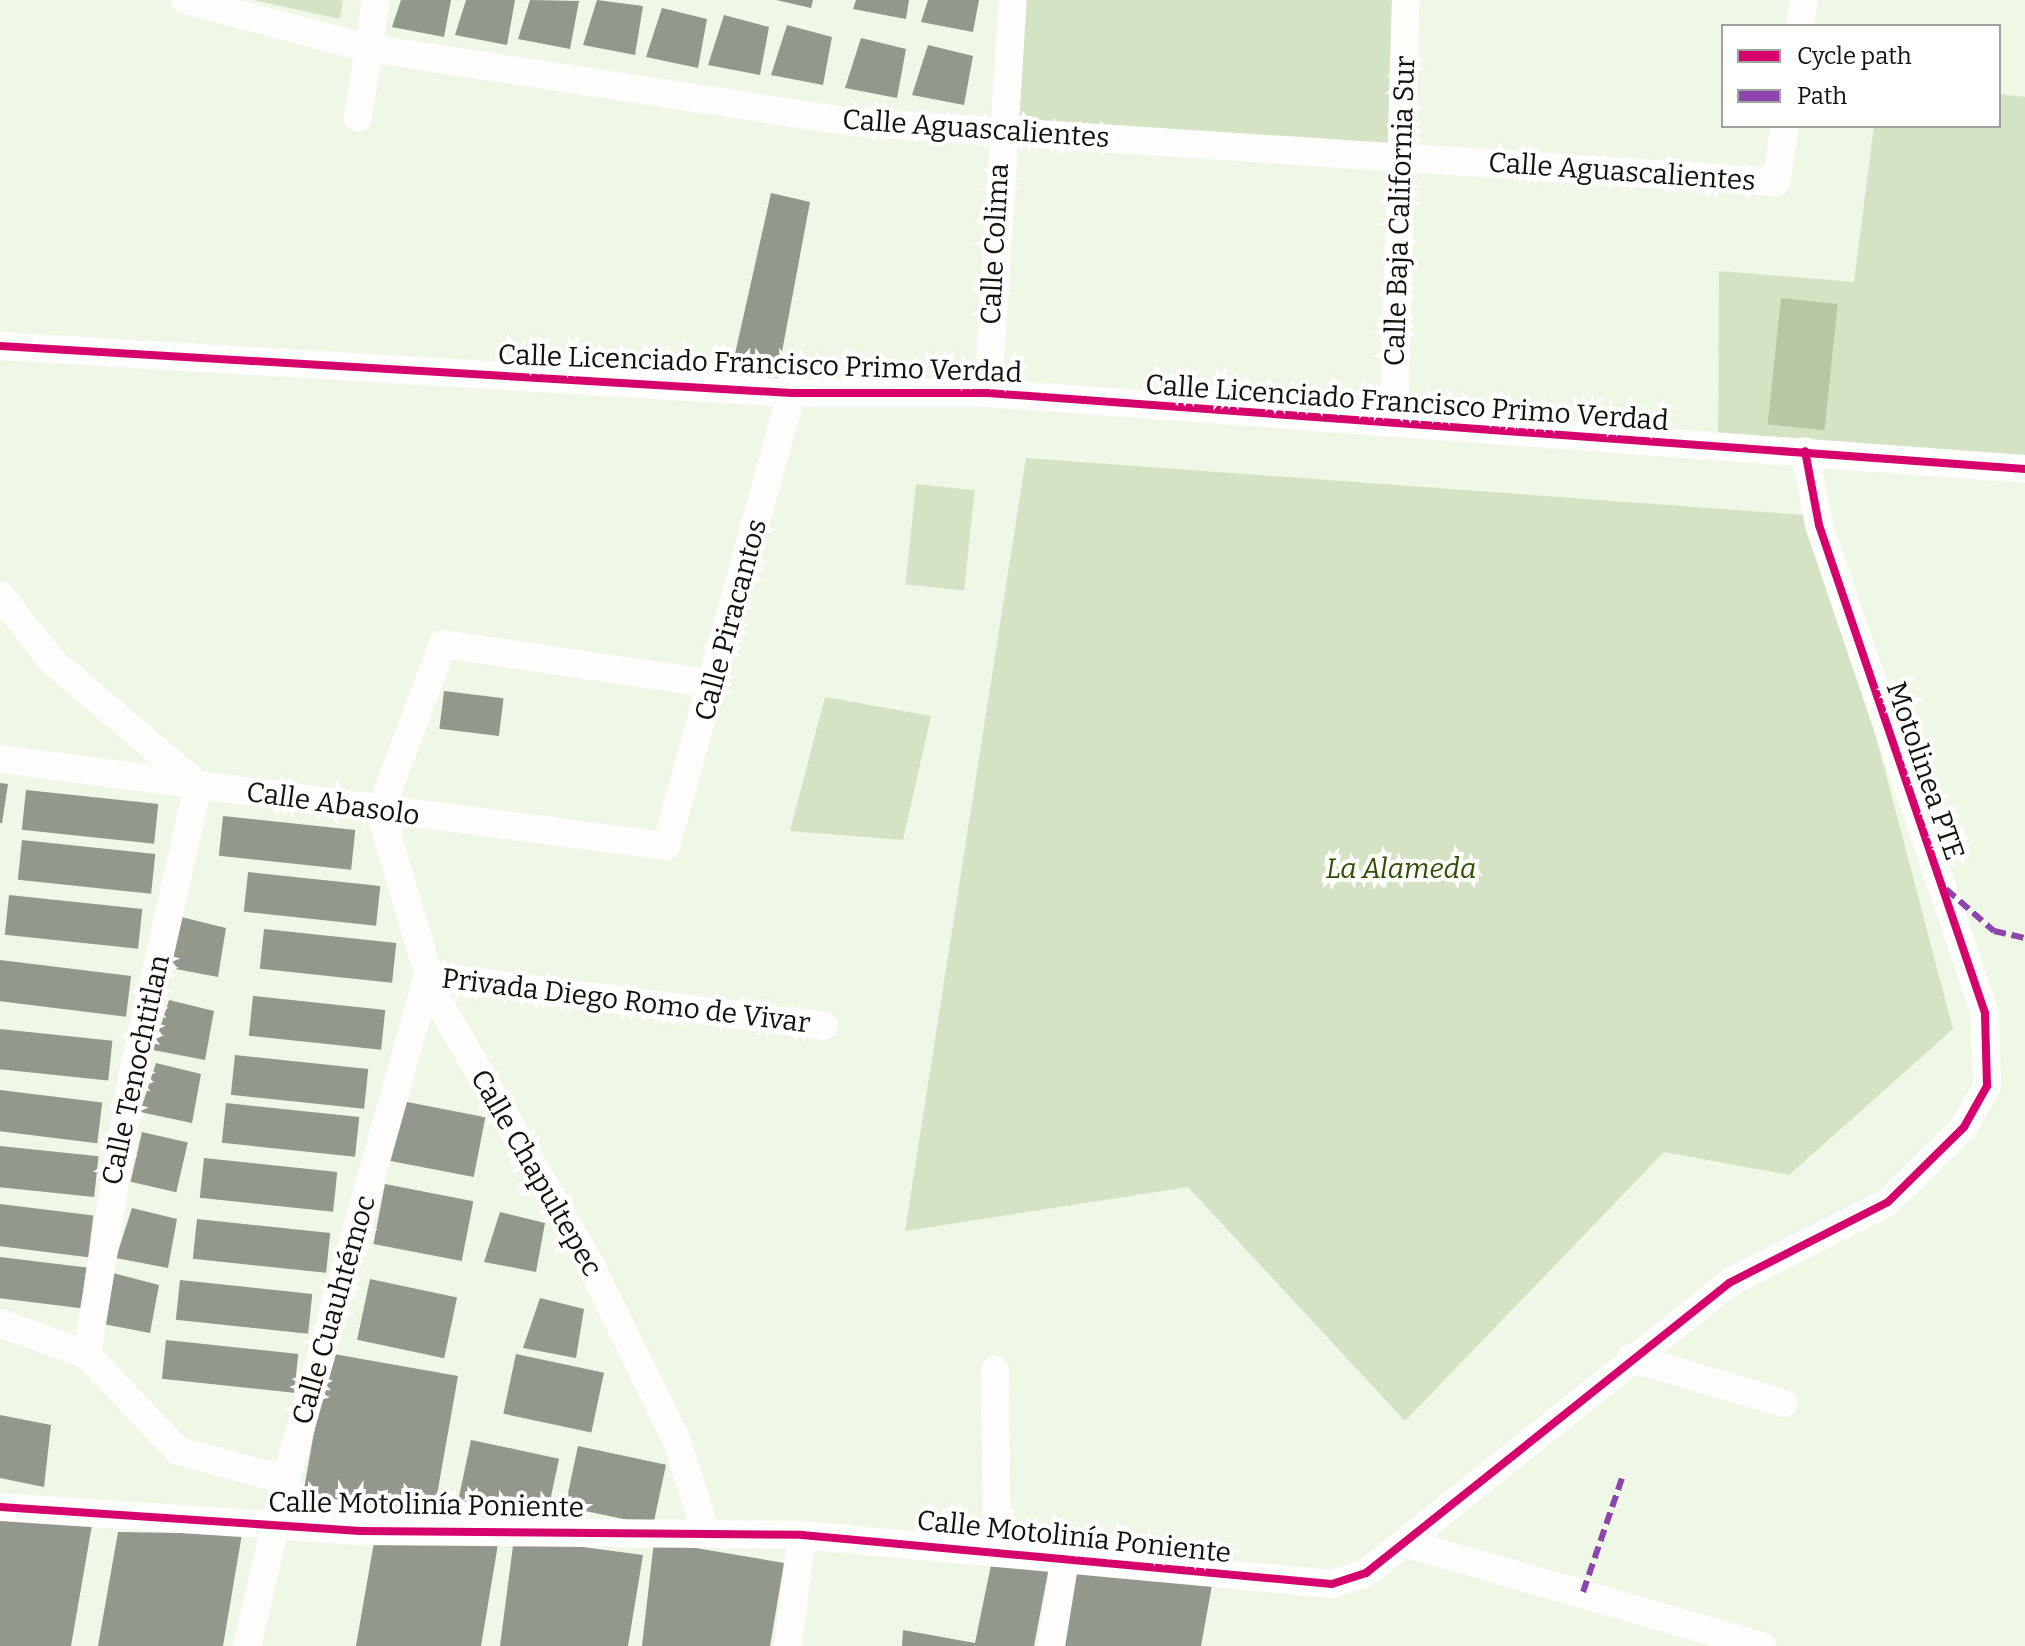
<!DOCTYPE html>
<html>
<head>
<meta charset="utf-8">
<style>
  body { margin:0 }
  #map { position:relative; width:2025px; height:1646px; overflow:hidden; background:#eff7e6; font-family:Bitter,serif }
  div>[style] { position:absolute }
  .green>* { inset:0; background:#d4e3c4; transform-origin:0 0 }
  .water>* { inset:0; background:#b6c7a2; transform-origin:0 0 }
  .building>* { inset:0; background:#92988b; transform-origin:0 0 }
  .minor>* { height:28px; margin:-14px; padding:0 14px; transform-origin:14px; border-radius:14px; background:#fdfefb }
  .quiet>* { height:6px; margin-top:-3px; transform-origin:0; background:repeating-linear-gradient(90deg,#8e44ad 0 12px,transparent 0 18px) }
  .cycleway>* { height:8px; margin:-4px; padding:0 4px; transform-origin:4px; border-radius:4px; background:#d6006c }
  span { translate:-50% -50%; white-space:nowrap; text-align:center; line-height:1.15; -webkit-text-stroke:8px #fff; paint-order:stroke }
  .street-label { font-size:28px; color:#10150b }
  .park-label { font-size:28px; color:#344d05; font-style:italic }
  .legend { position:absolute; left:1721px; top:24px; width:280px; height:104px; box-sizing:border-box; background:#fff; border:2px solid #9fa19d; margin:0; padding:10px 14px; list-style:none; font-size:24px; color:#10150b }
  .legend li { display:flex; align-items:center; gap:16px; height:40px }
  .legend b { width:40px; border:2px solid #9fa19d }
</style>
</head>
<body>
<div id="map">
  <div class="green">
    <i style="clip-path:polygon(254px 0,343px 0,340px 19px)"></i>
    <i style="clip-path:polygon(1021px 0,1406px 0,1401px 159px,1001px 130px)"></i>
    <i style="clip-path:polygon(1999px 94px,2025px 97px,2025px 469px,1718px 448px,1719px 271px,1854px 282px,1874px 126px,1999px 126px)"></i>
    <i style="clip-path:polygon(1026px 458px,1818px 516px,1953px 1029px,1789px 1175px,1664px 1152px,1405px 1421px,1188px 1187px,905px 1231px)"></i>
    <i style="left:916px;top:484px;width:59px;height:101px;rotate:6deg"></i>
    <i style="clip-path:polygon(825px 697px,931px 716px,903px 840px,790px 831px)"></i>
  </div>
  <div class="water">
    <i style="left:1781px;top:298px;width:57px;height:127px;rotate:6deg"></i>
  </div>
  <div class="building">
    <i style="clip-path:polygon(401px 0,451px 0,444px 37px,392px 27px)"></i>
    <i style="clip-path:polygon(466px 0,515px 0,507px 45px,455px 35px)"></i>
    <i style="clip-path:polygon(530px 0,579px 1px,570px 49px,518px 39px)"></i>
    <i style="clip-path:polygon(597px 0,643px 6px,635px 55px,583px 45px)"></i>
    <i style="clip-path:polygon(776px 0,813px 0,811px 8px)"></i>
    <i style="clip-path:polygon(856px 0,909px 0,906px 19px,853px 9px)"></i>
    <i style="clip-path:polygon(928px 0,979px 0,973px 32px,921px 22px)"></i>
    <i style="clip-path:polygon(662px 8px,707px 19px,698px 68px,646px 57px)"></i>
    <i style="clip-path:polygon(724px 15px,769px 27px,760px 75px,708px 65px)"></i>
    <i style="clip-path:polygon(787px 25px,832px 37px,823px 85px,771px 75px)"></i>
    <i style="clip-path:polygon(861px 38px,906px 49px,897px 98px,845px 88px)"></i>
    <i style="clip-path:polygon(928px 45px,973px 56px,964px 105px,912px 95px)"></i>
    <i style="clip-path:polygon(771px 193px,810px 202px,776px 384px,729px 381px)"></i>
    <i style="left:444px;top:691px;width:60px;height:38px;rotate:7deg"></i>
    <i style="clip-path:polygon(0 783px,8px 784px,2px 823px,0 823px)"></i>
    <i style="left:26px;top:790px;width:133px;height:40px;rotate:6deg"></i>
    <i style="left:223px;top:816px;width:133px;height:40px;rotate:6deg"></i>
    <i style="left:22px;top:840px;width:134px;height:40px;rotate:6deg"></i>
    <i style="left:248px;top:872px;width:133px;height:40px;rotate:6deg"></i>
    <i style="left:9px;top:895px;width:134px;height:40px;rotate:6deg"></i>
    <i style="clip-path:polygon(181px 917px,226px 928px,218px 977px,165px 967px)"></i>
    <i style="left:264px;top:929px;width:133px;height:40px;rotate:6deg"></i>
    <i style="left:0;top:960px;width:132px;height:41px;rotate:7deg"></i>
    <i style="left:253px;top:996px;width:133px;height:40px;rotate:6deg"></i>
    <i style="clip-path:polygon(169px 1000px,214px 1011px,205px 1060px,153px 1050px)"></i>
    <i style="left:0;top:1029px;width:113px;height:40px;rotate:6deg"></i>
    <i style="left:235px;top:1055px;width:134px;height:40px;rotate:6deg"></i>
    <i style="clip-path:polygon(156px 1063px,201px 1074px,192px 1123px,140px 1112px)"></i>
    <i style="left:0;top:1090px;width:103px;height:41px;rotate:7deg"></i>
    <i style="left:397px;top:1100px;width:90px;height:61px;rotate:11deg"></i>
    <i style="left:226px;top:1103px;width:134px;height:40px;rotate:6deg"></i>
    <i style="left:142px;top:1132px;width:47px;height:51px;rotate:13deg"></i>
    <i style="left:0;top:1146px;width:99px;height:41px;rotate:6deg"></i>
    <i style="left:204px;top:1158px;width:134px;height:40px;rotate:6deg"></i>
    <i style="left:385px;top:1184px;width:90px;height:61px;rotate:11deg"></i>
    <i style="left:0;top:1204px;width:94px;height:42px;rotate:7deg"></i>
    <i style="clip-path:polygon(132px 1208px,177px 1219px,168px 1268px,116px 1258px)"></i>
    <i style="clip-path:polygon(500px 1212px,545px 1223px,536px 1272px,484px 1262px)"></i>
    <i style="left:197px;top:1219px;width:134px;height:40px;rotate:6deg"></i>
    <i style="left:0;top:1257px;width:87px;height:41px;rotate:7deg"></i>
    <i style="clip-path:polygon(113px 1273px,159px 1285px,150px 1333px,98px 1323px)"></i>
    <i style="left:370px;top:1279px;width:89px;height:62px;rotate:12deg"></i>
    <i style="left:180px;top:1280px;width:133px;height:40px;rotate:6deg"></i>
    <i style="clip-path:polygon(540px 1298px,584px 1309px,576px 1358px,523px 1348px)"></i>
    <i style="left:166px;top:1340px;width:133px;height:39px;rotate:6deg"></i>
    <i style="left:328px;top:1353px;width:132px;height:143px;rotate:10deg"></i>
    <i style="left:516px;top:1354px;width:90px;height:61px;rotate:12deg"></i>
    <i style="clip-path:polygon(0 1415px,51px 1425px,44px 1487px,0 1478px)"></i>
    <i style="left:471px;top:1440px;width:90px;height:62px;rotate:12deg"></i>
    <i style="left:578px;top:1446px;width:90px;height:62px;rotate:12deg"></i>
    <i style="clip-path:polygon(0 1515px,92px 1525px,71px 1646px,0 1646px)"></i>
    <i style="clip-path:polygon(118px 1532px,242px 1534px,223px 1646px,98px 1646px)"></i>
    <i style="clip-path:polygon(514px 1538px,643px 1555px,628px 1646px,500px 1646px)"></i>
    <i style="clip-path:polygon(654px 1541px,784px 1563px,770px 1646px,642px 1646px)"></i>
    <i style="clip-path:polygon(374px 1542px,498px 1544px,481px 1646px,356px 1646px)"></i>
    <i style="clip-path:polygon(992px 1560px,1049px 1567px,1034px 1646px,902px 1646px,903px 1630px,975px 1643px)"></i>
    <i style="clip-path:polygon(1072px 1569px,1212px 1585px,1201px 1646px,1064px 1646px)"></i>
  </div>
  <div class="minor">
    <i style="left:185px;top:0;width:189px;rotate:14.7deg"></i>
    <i style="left:368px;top:48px;width:491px;rotate:8.7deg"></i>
    <i style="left:853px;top:122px;width:925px;rotate:3.72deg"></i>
    <i style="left:1776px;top:182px;width:57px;rotate:-80.9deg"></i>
    <i style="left:1800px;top:26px;width:26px;rotate:-81deg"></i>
    <i style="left:358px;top:118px;width:119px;rotate:-81.3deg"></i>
    <i style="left:0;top:346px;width:793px;rotate:3.4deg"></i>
    <i style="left:792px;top:393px;width:196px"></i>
    <i style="left:988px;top:393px;width:1040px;rotate:4.19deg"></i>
    <i style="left:988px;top:393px;width:394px;rotate:-86.4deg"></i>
    <i style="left:1394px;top:423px;width:423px;rotate:-88.4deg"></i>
    <i style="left:0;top:595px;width:85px;rotate:51.7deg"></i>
    <i style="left:53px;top:662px;width:190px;rotate:40.3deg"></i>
    <i style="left:198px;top:785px;width:301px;rotate:102.7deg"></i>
    <i style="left:132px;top:1079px;width:280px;rotate:99.3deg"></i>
    <i style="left:0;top:759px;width:672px;rotate:7.44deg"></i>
    <i style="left:666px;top:846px;width:470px;rotate:-74.5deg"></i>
    <i style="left:0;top:1323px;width:93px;rotate:20.2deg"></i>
    <i style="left:87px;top:1355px;width:132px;rotate:46.5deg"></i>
    <i style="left:178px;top:1451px;width:112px;rotate:15deg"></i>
    <i style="left:1631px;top:1358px;width:159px;rotate:16.5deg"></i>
    <i style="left:995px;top:1370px;width:183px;rotate:89.4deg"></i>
    <i style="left:0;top:1507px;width:361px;rotate:3.8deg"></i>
    <i style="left:360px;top:1531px;width:442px;rotate:0.5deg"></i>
    <i style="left:802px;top:1535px;width:532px;rotate:5.28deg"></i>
    <i style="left:1332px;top:1584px;width:36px;rotate:-18deg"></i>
    <i style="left:1366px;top:1573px;width:465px;rotate:-38.6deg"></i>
    <i style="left:1729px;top:1283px;width:178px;rotate:-27deg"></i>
    <i style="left:1888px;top:1202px;width:107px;rotate:-44.6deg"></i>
    <i style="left:1964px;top:1127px;width:47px;rotate:-60.7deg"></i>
    <i style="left:1987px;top:1086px;width:73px;rotate:-91.6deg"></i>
    <i style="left:1985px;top:1013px;width:515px;rotate:-108.79deg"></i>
    <i style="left:1819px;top:525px;width:75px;rotate:-100.7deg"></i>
    <i style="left:705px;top:1530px;width:93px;rotate:-107.5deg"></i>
    <i style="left:677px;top:1441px;width:197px;rotate:-116.2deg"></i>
    <i style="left:590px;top:1264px;width:310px;rotate:-120deg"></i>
    <i style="left:435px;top:996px;width:193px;rotate:-106.6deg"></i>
    <i style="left:380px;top:811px;width:178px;rotate:-69.3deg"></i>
    <i style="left:443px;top:644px;width:275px;rotate:8.4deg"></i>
    <i style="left:1405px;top:1543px;width:372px;rotate:16.1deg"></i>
    <i style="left:247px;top:1646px;width:171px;rotate:-76.8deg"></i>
    <i style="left:286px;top:1480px;width:524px;rotate:-74.27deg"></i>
    <i style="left:428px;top:976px;width:399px;rotate:7.2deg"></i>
    <i style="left:788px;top:1646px;width:112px;rotate:-82.8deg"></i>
    <i style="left:1051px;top:1646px;width:87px;rotate:-80.8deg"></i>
  </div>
  <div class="quiet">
    <i style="left:1946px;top:889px;width:64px;rotate:41.2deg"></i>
    <i style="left:1994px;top:931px;width:32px;rotate:13deg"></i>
    <i style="left:1583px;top:1592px;width:120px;rotate:-71.1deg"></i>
  </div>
  <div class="cycleway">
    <i style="left:0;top:346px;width:793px;rotate:3.4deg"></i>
    <i style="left:792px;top:393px;width:196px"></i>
    <i style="left:988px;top:393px;width:1040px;rotate:4.19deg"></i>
    <i style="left:0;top:1507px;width:361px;rotate:3.8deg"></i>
    <i style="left:360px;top:1531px;width:442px;rotate:0.5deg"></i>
    <i style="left:802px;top:1535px;width:532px;rotate:5.28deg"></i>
    <i style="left:1332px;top:1584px;width:36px;rotate:-18deg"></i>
    <i style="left:1366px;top:1573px;width:465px;rotate:-38.6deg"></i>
    <i style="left:1729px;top:1283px;width:178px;rotate:-27deg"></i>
    <i style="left:1888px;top:1202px;width:107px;rotate:-44.6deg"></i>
    <i style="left:1964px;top:1127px;width:47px;rotate:-60.7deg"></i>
    <i style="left:1987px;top:1086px;width:73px;rotate:-91.6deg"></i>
    <i style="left:1985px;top:1013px;width:515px;rotate:-108.79deg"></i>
    <i style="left:1819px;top:525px;width:75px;rotate:-100.7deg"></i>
  </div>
  <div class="street-label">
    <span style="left:976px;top:129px;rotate:4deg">Calle Aguascalientes</span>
    <span style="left:1622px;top:172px;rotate:4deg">Calle Aguascalientes</span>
    <span style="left:1400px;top:211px;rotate:-88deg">Calle Baja California Sur</span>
    <span style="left:995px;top:244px;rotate:-87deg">Calle Colima</span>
    <span style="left:760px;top:364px;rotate:2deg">Calle Licenciado Francisco Primo Verdad</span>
    <span style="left:1407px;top:403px;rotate:4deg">Calle Licenciado Francisco Primo Verdad</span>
    <span style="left:731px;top:620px;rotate:-75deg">Calle Piracantos</span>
    <span style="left:1925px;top:771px;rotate:71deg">Motolinea PTE</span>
    <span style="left:333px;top:804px;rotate:8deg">Calle Abasolo</span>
    <span style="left:626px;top:1001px;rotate:7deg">Privada Diego Romo de Vivar</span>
    <span style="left:136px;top:1070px;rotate:-78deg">Calle Tenochtitlan</span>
    <span style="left:536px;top:1173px;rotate:60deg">Calle Chapultepec</span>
    <span style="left:334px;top:1310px;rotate:-74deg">Calle Cuauhtémoc</span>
    <span style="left:426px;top:1505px;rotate:1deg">Calle Motolinía Poniente</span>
    <span style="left:1074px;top:1537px;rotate:6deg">Calle Motolinía Poniente</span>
  </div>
  <div class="park-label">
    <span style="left:1401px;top:869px">La Alameda</span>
  </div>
  <ul class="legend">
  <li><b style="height:10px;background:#d6006c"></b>Cycle path</li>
  <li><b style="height:10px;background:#8e44ad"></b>Path</li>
  </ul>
</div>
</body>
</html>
